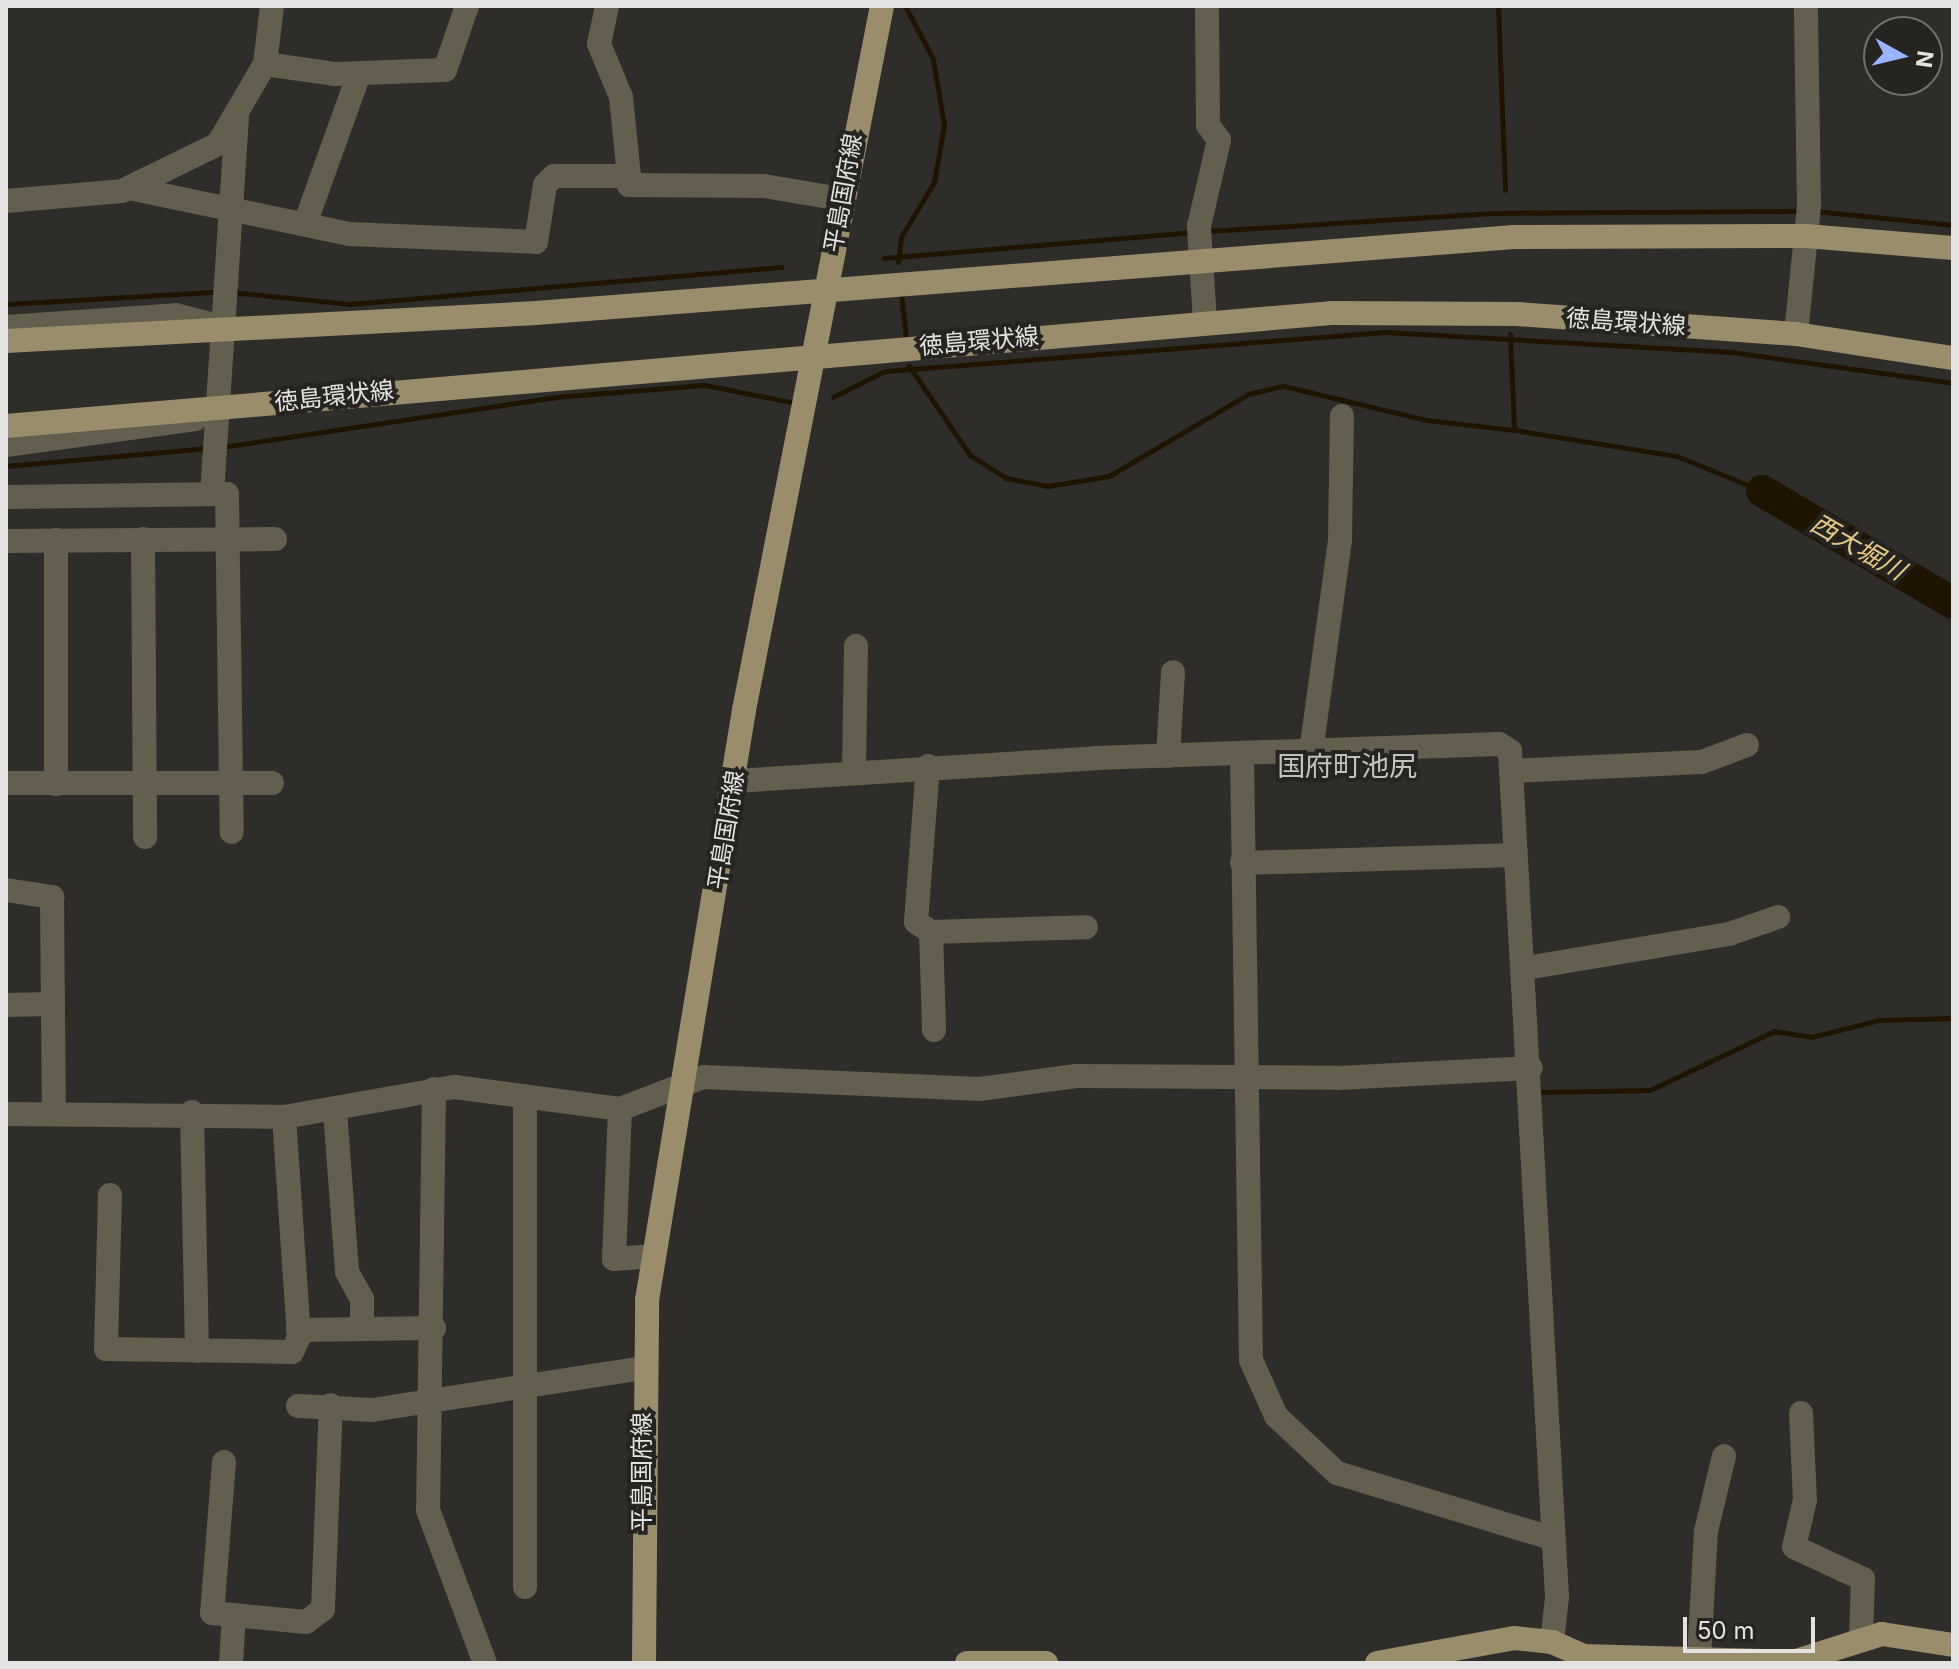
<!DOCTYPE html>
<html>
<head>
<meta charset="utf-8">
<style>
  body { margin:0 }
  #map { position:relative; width:1959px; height:1669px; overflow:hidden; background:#2f2d2a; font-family:Inter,"Noto Sans JP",sans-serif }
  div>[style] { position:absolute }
  .stream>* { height:5px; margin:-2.5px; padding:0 2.5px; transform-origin:2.5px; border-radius:2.5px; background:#1e1400 }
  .river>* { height:32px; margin:-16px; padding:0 16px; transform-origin:16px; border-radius:16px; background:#1e1400 }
  .minor>* { height:24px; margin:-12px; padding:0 12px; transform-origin:12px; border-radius:12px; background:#645e4e }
  .major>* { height:24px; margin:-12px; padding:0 12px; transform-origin:12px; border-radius:12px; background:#9a8d6c }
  span { translate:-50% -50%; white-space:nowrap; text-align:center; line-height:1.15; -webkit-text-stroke:8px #252420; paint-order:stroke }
  .street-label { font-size:24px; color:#e4e3e1 }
  .water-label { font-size:26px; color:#e4c988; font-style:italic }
  .quarter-label { font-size:28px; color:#c3c1bd }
  .frame { position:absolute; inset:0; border:8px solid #e4e3e1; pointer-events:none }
  .north { position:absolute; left:1863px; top:16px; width:80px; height:80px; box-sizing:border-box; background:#252420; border:2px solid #71706d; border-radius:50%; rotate:98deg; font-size:22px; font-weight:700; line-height:32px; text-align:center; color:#e4e3e1 }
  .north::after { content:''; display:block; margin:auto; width:28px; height:36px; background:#9ab5fd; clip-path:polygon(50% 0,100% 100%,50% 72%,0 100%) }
  .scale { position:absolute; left:1683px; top:1617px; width:132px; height:36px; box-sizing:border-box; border:4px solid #e4e3e1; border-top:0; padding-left:10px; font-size:24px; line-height:28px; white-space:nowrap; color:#e4e3e1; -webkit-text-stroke:6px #252420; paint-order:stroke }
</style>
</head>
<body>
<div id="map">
  <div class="stream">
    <i style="left:1498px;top:6px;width:184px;rotate:87.8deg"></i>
    <i style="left:1815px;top:211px;width:139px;rotate:5.8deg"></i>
    <i style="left:1208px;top:231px;width:289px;rotate:-3.6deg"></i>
    <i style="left:1496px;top:213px;width:305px;rotate:-0.4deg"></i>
    <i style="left:884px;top:258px;width:311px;rotate:-4.8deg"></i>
    <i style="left:898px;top:262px;width:25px;rotate:-83deg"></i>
    <i style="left:901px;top:237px;width:64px;rotate:-59deg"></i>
    <i style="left:934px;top:182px;width:58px;rotate:-80deg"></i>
    <i style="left:944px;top:125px;width:67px;rotate:-99.5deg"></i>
    <i style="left:933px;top:59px;width:60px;rotate:-117.8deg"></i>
    <i style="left:231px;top:292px;width:120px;rotate:5.8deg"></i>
    <i style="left:350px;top:304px;width:433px;rotate:-4.9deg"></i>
    <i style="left:901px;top:293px;width:45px;rotate:83.7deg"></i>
    <i style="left:6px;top:304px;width:211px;rotate:-3.3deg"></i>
    <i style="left:1510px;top:334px;width:96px;rotate:87.6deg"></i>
    <i style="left:1514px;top:430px;width:165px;rotate:9.1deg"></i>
    <i style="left:1677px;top:456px;width:92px;rotate:22.4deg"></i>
    <i style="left:909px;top:366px;width:108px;rotate:55.6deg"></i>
    <i style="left:970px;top:455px;width:43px;rotate:32.6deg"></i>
    <i style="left:1006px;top:478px;width:43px;rotate:10.8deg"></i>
    <i style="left:1048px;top:486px;width:62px;rotate:-9.3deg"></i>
    <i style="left:1109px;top:476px;width:161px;rotate:-30.5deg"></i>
    <i style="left:1248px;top:394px;width:37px;rotate:-13deg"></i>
    <i style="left:1284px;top:386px;width:147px;rotate:13.4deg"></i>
    <i style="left:1427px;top:420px;width:88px;rotate:6.6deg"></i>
    <i style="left:833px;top:397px;width:58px;rotate:-26.6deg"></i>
    <i style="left:885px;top:371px;width:502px;rotate:-4.46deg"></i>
    <i style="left:1385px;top:332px;width:347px;rotate:3.3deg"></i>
    <i style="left:1731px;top:352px;width:224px;rotate:7.9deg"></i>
    <i style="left:222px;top:447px;width:337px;rotate:-8.5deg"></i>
    <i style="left:555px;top:397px;width:150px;rotate:-4.6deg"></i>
    <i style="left:705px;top:385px;width:88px;rotate:11.2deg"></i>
    <i style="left:6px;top:466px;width:203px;rotate:-5.1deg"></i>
    <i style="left:1540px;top:1092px;width:110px;rotate:-1deg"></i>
    <i style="left:1650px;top:1090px;width:137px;rotate:-25.4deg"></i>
    <i style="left:1774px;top:1031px;width:37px;rotate:9deg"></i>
    <i style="left:1811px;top:1037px;width:70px;rotate:-14deg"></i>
    <i style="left:1879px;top:1020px;width:74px;rotate:-1.5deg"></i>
  </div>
  <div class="river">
    <i style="left:1762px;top:491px;width:221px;rotate:30.4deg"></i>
  </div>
  <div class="minor">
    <i style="left:265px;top:64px;width:70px;rotate:8.2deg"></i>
    <i style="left:334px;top:74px;width:111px;rotate:-2.1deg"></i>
    <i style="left:445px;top:70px;width:68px;rotate:-71deg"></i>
    <i style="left:629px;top:176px;width:9px;rotate:90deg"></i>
    <i style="left:629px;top:185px;width:135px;rotate:0.4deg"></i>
    <i style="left:764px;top:186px;width:78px;rotate:9.6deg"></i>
    <i style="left:129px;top:188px;width:225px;rotate:11.8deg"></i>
    <i style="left:349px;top:234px;width:187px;rotate:2.4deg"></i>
    <i style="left:536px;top:242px;width:58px;rotate:-81deg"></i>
    <i style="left:545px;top:185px;width:13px;rotate:-45deg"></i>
    <i style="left:554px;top:176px;width:75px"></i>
    <i style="left:629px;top:176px;width:79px;rotate:-95.8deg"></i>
    <i style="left:621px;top:97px;width:57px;rotate:-112.5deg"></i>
    <i style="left:599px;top:44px;width:39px;rotate:-78deg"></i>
    <i style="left:6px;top:201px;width:116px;rotate:-4.9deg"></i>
    <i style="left:122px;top:191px;width:107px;rotate:-26.1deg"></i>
    <i style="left:218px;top:144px;width:93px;rotate:-59.6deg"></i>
    <i style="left:265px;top:64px;width:58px;rotate:-83.1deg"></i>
    <i style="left:305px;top:224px;width:159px;rotate:-70.2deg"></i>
    <i style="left:1205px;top:322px;width:96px;rotate:-93.6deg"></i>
    <i style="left:1199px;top:226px;width:88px;rotate:-76.9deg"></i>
    <i style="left:1219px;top:140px;width:19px;rotate:-126deg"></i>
    <i style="left:1208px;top:125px;width:119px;rotate:-90.5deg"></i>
    <i style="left:6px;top:327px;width:170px;rotate:-4deg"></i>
    <i style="left:176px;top:315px;width:48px;rotate:14.6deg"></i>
    <i style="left:1796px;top:334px;width:130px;rotate:-84.2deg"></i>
    <i style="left:1809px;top:205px;width:199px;rotate:-90.9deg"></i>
    <i style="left:6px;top:445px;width:191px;rotate:-7.8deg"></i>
    <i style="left:212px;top:494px;width:377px;rotate:-86.2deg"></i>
    <i style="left:6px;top:497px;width:221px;rotate:-0.8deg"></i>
    <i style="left:227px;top:494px;width:338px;rotate:89.2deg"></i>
    <i style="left:143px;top:539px;width:298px;rotate:89.6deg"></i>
    <i style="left:56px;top:540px;width:244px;rotate:90deg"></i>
    <i style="left:6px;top:541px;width:269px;rotate:-0.4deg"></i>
    <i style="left:1311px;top:752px;width:215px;rotate:-82.2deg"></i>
    <i style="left:1340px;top:539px;width:123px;rotate:-89.1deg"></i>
    <i style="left:1242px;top:754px;width:606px;rotate:89.15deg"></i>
    <i style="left:1251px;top:1360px;width:61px;rotate:65.9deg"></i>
    <i style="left:1276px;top:1416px;width:83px;rotate:43.1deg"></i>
    <i style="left:1337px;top:1473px;width:224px;rotate:16.9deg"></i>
    <i style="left:1168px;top:756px;width:84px;rotate:-86.6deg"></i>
    <i style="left:928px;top:766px;width:156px;rotate:94.4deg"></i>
    <i style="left:916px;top:922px;width:18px;rotate:34deg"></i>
    <i style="left:931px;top:932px;width:155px;rotate:-1.8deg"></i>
    <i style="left:1511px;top:771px;width:191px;rotate:-2.7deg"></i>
    <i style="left:1702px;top:762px;width:48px;rotate:-20.7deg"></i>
    <i style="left:854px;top:772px;width:126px;rotate:-89.1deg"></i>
    <i style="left:735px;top:781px;width:362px;rotate:-3.6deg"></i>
    <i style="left:1096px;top:758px;width:403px;rotate:-2deg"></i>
    <i style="left:1499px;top:744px;width:13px;rotate:32deg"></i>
    <i style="left:1510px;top:751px;width:847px;rotate:86.82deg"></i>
    <i style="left:1557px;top:1597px;width:45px;rotate:96.3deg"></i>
    <i style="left:6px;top:783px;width:266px"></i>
    <i style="left:1242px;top:863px;width:273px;rotate:-1.7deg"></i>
    <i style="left:6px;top:890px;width:47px;rotate:8.7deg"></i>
    <i style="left:52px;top:897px;width:216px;rotate:89.5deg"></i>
    <i style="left:931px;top:932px;width:98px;rotate:88.2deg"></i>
    <i style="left:1526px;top:968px;width:206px;rotate:-9.5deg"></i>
    <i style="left:1729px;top:934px;width:52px;rotate:-19.1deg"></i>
    <i style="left:6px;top:1005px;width:47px;rotate:-1.2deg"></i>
    <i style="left:434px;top:1089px;width:421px;rotate:90.8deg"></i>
    <i style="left:428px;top:1510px;width:163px;rotate:69.6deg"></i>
    <i style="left:525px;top:1100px;width:487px;rotate:90deg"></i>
    <i style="left:620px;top:1109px;width:150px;rotate:92.3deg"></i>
    <i style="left:614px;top:1259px;width:40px;rotate:-4.3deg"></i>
    <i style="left:335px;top:1111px;width:161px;rotate:85.7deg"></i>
    <i style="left:347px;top:1272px;width:31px;rotate:61deg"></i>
    <i style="left:362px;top:1299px;width:30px;rotate:90deg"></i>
    <i style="left:192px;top:1112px;width:239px;rotate:88.8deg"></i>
    <i style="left:6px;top:1114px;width:278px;rotate:0.6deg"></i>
    <i style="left:284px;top:1117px;width:174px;rotate:-10deg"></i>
    <i style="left:455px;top:1087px;width:166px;rotate:7.6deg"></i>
    <i style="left:620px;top:1109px;width:90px;rotate:-20.9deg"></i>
    <i style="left:704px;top:1077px;width:276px;rotate:2.5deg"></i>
    <i style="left:980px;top:1089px;width:97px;rotate:-7.7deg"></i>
    <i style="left:1076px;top:1076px;width:262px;rotate:0.4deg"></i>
    <i style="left:1338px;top:1078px;width:193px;rotate:-3deg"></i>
    <i style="left:110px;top:1195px;width:154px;rotate:91.5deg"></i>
    <i style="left:106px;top:1349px;width:186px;rotate:0.9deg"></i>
    <i style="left:292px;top:1352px;width:17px;rotate:-65deg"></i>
    <i style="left:299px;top:1337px;width:221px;rotate:-93.9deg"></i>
    <i style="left:298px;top:1330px;width:136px;rotate:-0.8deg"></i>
    <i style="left:298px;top:1406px;width:74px;rotate:3.1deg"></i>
    <i style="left:372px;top:1410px;width:273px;rotate:-8.8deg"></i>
    <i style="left:1801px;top:1413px;width:87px;rotate:87.4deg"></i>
    <i style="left:1805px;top:1500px;width:48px;rotate:103.2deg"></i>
    <i style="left:1794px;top:1547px;width:76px;rotate:24.9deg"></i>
    <i style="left:1863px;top:1579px;width:59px;rotate:91.9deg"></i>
    <i style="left:224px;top:1462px;width:151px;rotate:94.5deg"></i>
    <i style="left:212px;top:1613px;width:94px;rotate:5.5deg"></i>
    <i style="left:306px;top:1622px;width:21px;rotate:-37deg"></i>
    <i style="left:323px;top:1609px;width:204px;rotate:-87.8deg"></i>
    <i style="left:1699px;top:1659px;width:128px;rotate:-86.9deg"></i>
    <i style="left:1706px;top:1531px;width:77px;rotate:-76.5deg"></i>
    <i style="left:231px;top:1663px;width:48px;rotate:-86.4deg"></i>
  </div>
  <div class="major">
    <i style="left:6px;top:341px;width:531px;rotate:-3.02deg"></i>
    <i style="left:536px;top:313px;width:981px;rotate:-4.44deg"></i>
    <i style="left:1514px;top:237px;width:292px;rotate:-0.2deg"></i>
    <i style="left:1806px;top:236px;width:147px;rotate:4.7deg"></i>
    <i style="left:6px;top:426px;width:1330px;rotate:-4.87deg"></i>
    <i style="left:1331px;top:313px;width:186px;rotate:0.3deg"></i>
    <i style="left:1517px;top:314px;width:280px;rotate:4.1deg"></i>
    <i style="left:1796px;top:334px;width:159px;rotate:8.7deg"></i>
    <i style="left:644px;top:1663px;width:363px;rotate:-89.5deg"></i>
    <i style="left:647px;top:1300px;width:598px;rotate:-80.66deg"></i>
    <i style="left:744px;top:710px;width:717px;rotate:-78.91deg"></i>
    <i style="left:967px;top:1663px;width:79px"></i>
    <i style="left:1377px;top:1663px;width:139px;rotate:-10.3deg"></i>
    <i style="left:1514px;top:1638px;width:38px;rotate:6deg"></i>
    <i style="left:1552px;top:1642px;width:34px;rotate:24deg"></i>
    <i style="left:1583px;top:1656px;width:210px;rotate:1.6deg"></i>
    <i style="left:1793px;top:1662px;width:93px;rotate:-17.5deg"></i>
    <i style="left:1882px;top:1634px;width:72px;rotate:8.8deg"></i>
  </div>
  <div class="street-label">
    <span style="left:843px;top:193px;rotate:-80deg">平島国府線</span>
    <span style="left:1626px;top:322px;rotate:4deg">徳島環状線</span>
    <span style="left:979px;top:341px;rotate:-5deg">徳島環状線</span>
    <span style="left:334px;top:396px;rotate:-6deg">徳島環状線</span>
    <span style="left:726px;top:830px;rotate:-81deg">平島国府線</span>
    <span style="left:642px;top:1472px;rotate:-90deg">平島国府線</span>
  </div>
  <div class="water-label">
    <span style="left:1858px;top:547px;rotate:30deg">西大堀川</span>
  </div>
  <div class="quarter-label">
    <span style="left:1347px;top:766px">国府町池尻</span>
  </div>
  <div class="frame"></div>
  <div class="north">N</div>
  <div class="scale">50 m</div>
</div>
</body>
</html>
